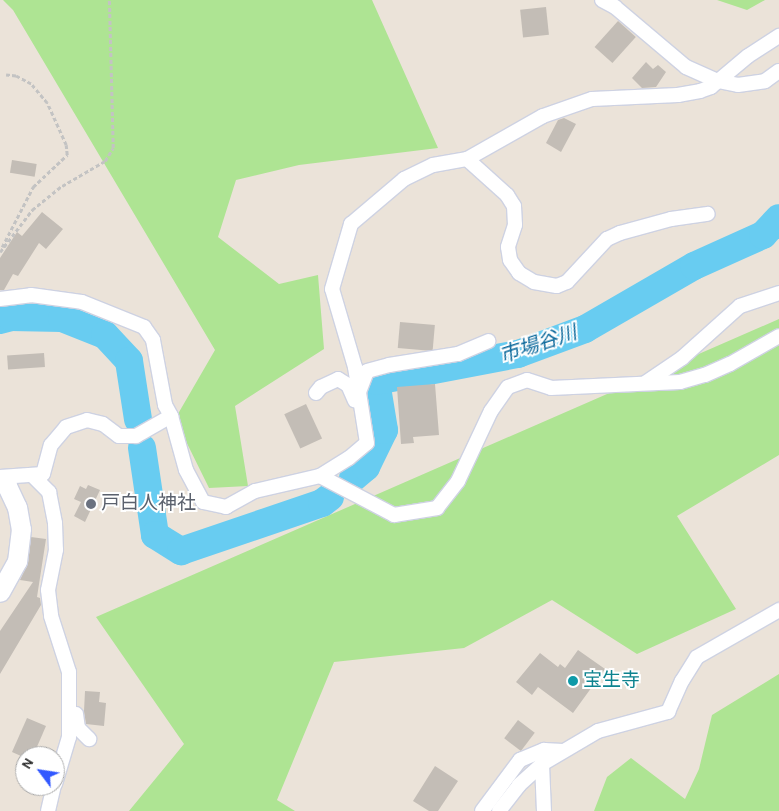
<!DOCTYPE html>
<html>
<head>
<meta charset="utf-8">
<style>
  body { margin:0 }
  #map { position:relative; width:779px; height:811px; overflow:hidden; background:#ebe3d9; font-family:Karla,"Noto Sans JP",sans-serif }
  div>[style] { position:absolute }
  .green>* { inset:0; background:#aee493 }
  .river>* { height:28px; margin:-14px; padding:0 14px; transform-origin:14px; border-radius:14px; background:#68ccf1 }
  .building>* { inset:0; background:#c3bdb6; transform-origin:0 0 }
  .path>* { height:2.5px; margin-top:-1.25px; transform-origin:0; background:repeating-linear-gradient(90deg,#c3c3c3 0 4px,transparent 0 6.5px) }
  .roads { filter:drop-shadow(1px 0 #ced2e2) drop-shadow(-1px 0 #ced2e2) drop-shadow(0 1px #ced2e2) drop-shadow(0 -1px #ced2e2) }
  .minor>* { height:14px; margin:-7px; padding:0 7px; transform-origin:7px; border-radius:7px; background:#fff }
  .secondary>* { height:19px; margin:-9.5px; padding:0 9.5px; transform-origin:9.5px; border-radius:9.5px; background:#fff }
  .dots>* { width:14px; height:14px; translate:-50% -50%; box-sizing:border-box; border:2px solid #fff; border-radius:50% }
  span { translate:-50% -50%; white-space:nowrap; text-align:center; line-height:1.15; -webkit-text-stroke:4px #fff; paint-order:stroke }
  .worship-label { font-size:19px; color:#5b616d }
  .left { translate:0 -50%; text-align:left }
  .culture-label { font-size:19px; color:#0d838f }
  .water-label { font-size:20px; color:#09689b; font-style:italic }
  .north { position:absolute; left:15px; top:746px; width:50px; height:50px; box-sizing:border-box; background:#fff; border:1px solid #a9a9a9; border-radius:50%; rotate:301deg; font-size:14px; font-weight:700; line-height:20px; text-align:center; color:#282828 }
  .north::after { content:''; display:block; margin:auto; width:18px; height:22px; background:#3258ff; clip-path:polygon(50% 0,100% 100%,50% 72%,0 100%) }
</style>
</head>
<body>
<div id="map">
  <div class="green">
    <i style="clip-path:polygon(3px 0,372px 0,438px 148px,299px 165px,236px 180px,218px 237px,279px 284px,318px 275px,324px 349px,235px 406px,248px 486px,209px 488px,175px 419px,215px 350px,13px 10px)"></i>
    <i style="clip-path:polygon(717px 0,765px 0,747px 10px)"></i>
    <i style="clip-path:polygon(779px 319px,779px 455px,677px 516px,736px 609px,637px 654px,552px 600px,464px 648px,334px 662px,277px 800px,295px 811px,129px 811px,184px 744px,96px 617px)"></i>
    <i style="clip-path:polygon(779px 674px,779px 811px,594px 811px,607px 777px,631px 758px,685px 799px,699px 769px,712px 715px)"></i>
  </div>
  <div class="river">
    <i style="left:0;top:320px;width:11px;rotate:-15deg"></i>
    <i style="left:11px;top:317px;width:51px;rotate:1.1deg"></i>
    <i style="left:62px;top:318px;width:46px;rotate:21.6deg"></i>
    <i style="left:105px;top:335px;width:35px;rotate:47deg"></i>
    <i style="left:129px;top:361px;width:59px;rotate:81.2deg"></i>
    <i style="left:142px;top:448px;width:88px;rotate:81.5deg"></i>
    <i style="left:155px;top:535px;width:31px;rotate:32deg"></i>
    <i style="left:181px;top:551px;width:149px;rotate:-18.8deg"></i>
    <i style="left:322px;top:503px;width:10px;rotate:-37deg"></i>
    <i style="left:353px;top:478px;width:17px;rotate:-40deg"></i>
    <i style="left:366px;top:467px;width:41px;rotate:-64.1deg"></i>
    <i style="left:384px;top:430px;width:50px;rotate:-99.3deg"></i>
    <i style="left:376px;top:381px;width:145px;rotate:-10.8deg"></i>
    <i style="left:518px;top:354px;width:72px;rotate:-20.5deg"></i>
    <i style="left:585px;top:329px;width:126px;rotate:-30deg"></i>
    <i style="left:694px;top:266px;width:76px;rotate:-24.2deg"></i>
    <i style="left:763px;top:235px;width:23px;rotate:-47deg"></i>
  </div>
  <div class="building">
    <i style="left:546px;top:7px;width:28px;height:26px;rotate:84deg"></i>
    <i style="left:618px;top:21px;width:24px;height:35px;rotate:42deg"></i>
    <i style="clip-path:polygon(646px 62px,653px 69px,658px 65px,666px 72px,656px 87px,642px 88px,632px 78px)"></i>
    <i style="clip-path:polygon(564px 118px,576px 124px,561px 152px,546px 143px,558px 120px)"></i>
    <i style="left:12px;top:160px;width:25px;height:13px;rotate:9deg"></i>
    <i style="clip-path:polygon(42px 212px,63px 229px,46px 249px,39px 243px,18px 276px,13px 274px,4px 290px,0 290px,0 258px,17px 232px,22px 236px)"></i>
    <i style="left:400px;top:322px;width:35px;height:26px;rotate:5deg"></i>
    <i style="left:44px;top:353px;width:14px;height:37px;rotate:86deg"></i>
    <i style="clip-path:polygon(435px 384px,439px 435px,413px 437px,414px 443px,401px 444px,397px 387px)"></i>
    <i style="left:306px;top:404px;width:38px;height:24px;rotate:65deg"></i>
    <i style="clip-path:polygon(88px 485px,100px 490px,85px 522px,74px 516px,81px 502px,74px 499px,80px 486px,86px 489px)"></i>
    <i style="clip-path:polygon(31px 537px,46px 539px,37px 597px,40px 598px,41px 605px,0 674px,0 631px,33px 582px,20px 580px,28px 563px)"></i>
    <i style="clip-path:polygon(578px 650px,605px 669px,573px 713px,538px 687px,532px 695px,516px 682px,540px 653px,558px 667px,560px 664px,565px 668px)"></i>
    <i style="clip-path:polygon(85px 691px,100px 692px,99px 702px,106px 703px,104px 726px,86px 724px,84px 711px)"></i>
    <i style="clip-path:polygon(27px 718px,46px 726px,33px 756px,21px 756px,12px 752px)"></i>
    <i style="left:518px;top:720px;width:21px;height:23px;rotate:37deg"></i>
    <i style="clip-path:polygon(435px 766px,458px 781px,438px 811px,429px 811px,413px 801px)"></i>
  </div>
  <div class="path">
    <i style="left:2px;top:247px;width:68px;rotate:-62.7deg"></i>
    <i style="left:33px;top:187px;width:47px;rotate:-43.3deg"></i>
    <i style="left:67px;top:155px;width:10px;rotate:-96deg"></i>
    <i style="left:66px;top:145px;width:46px;rotate:-114.3deg"></i>
    <i style="left:47px;top:103px;width:25px;rotate:-130deg"></i>
    <i style="left:31px;top:84px;width:17px;rotate:-152deg"></i>
    <i style="left:16px;top:76px;width:10px;rotate:-174deg"></i>
    <i style="left:0;top:252px;width:53px;rotate:-52.7deg"></i>
    <i style="left:32px;top:210px;width:38px;rotate:-39deg"></i>
    <i style="left:62px;top:186px;width:50px;rotate:-30.2deg"></i>
    <i style="left:105px;top:161px;width:15px;rotate:-58deg"></i>
    <i style="left:113px;top:148px;width:148px;rotate:-91.5deg"></i>
  </div>
  <div class="roads">
    <div class="minor">
      <i style="left:602px;top:0;width:15px;rotate:28deg"></i>
      <i style="left:615px;top:7px;width:93px;rotate:40.2deg"></i>
      <i style="left:686px;top:67px;width:35px;rotate:24deg"></i>
      <i style="left:718px;top:81px;width:20px;rotate:11deg"></i>
      <i style="left:738px;top:85px;width:27px;rotate:-8deg"></i>
      <i style="left:765px;top:81px;width:17px;rotate:-36deg"></i>
      <i style="left:467px;top:159px;width:54px;rotate:42deg"></i>
      <i style="left:507px;top:195px;width:13px;rotate:58deg"></i>
      <i style="left:514px;top:206px;width:19px;rotate:87deg"></i>
      <i style="left:515px;top:225px;width:23px;rotate:108deg"></i>
      <i style="left:508px;top:247px;width:13px;rotate:81deg"></i>
      <i style="left:510px;top:260px;width:16px;rotate:55deg"></i>
      <i style="left:519px;top:273px;width:17px;rotate:31deg"></i>
      <i style="left:534px;top:282px;width:23px;rotate:10deg"></i>
      <i style="left:557px;top:286px;width:11px;rotate:-22deg"></i>
      <i style="left:567px;top:282px;width:59px;rotate:-47.1deg"></i>
      <i style="left:607px;top:239px;width:14px;rotate:-25deg"></i>
      <i style="left:620px;top:233px;width:53px;rotate:-15.4deg"></i>
      <i style="left:671px;top:219px;width:37px;rotate:-8deg"></i>
      <i style="left:0;top:299px;width:31px;rotate:-7deg"></i>
      <i style="left:31px;top:295px;width:51px;rotate:7.8deg"></i>
      <i style="left:82px;top:302px;width:67px;rotate:22deg"></i>
      <i style="left:144px;top:327px;width:16px;rotate:55deg"></i>
      <i style="left:153px;top:340px;width:66px;rotate:79.5deg"></i>
      <i style="left:165px;top:405px;width:13px;rotate:61deg"></i>
      <i style="left:171px;top:416px;width:56px;rotate:74.5deg"></i>
      <i style="left:186px;top:470px;width:36px;rotate:62deg"></i>
      <i style="left:203px;top:502px;width:24px;rotate:12deg"></i>
      <i style="left:226px;top:507px;width:33px;rotate:-29deg"></i>
      <i style="left:255px;top:491px;width:67px;rotate:-13deg"></i>
      <i style="left:320px;top:476px;width:34px;rotate:-32deg"></i>
      <i style="left:349px;top:458px;width:23px;rotate:-40deg"></i>
      <i style="left:367px;top:443px;width:77px;rotate:-99deg"></i>
      <i style="left:355px;top:367px;width:81px;rotate:-106.4deg"></i>
      <i style="left:332px;top:289px;width:68px;rotate:-73.7deg"></i>
      <i style="left:351px;top:224px;width:70px;rotate:-40.3deg"></i>
      <i style="left:404px;top:179px;width:32px;rotate:-26deg"></i>
      <i style="left:433px;top:165px;width:35px;rotate:-10deg"></i>
      <i style="left:467px;top:159px;width:87px;rotate:-29.5deg"></i>
      <i style="left:543px;top:116px;width:52px;rotate:-19.1deg"></i>
      <i style="left:592px;top:99px;width:86px;rotate:-2.7deg"></i>
      <i style="left:678px;top:95px;width:22px;rotate:-10deg"></i>
      <i style="left:700px;top:91px;width:12px;rotate:-20deg"></i>
      <i style="left:711px;top:87px;width:48px;rotate:-40deg"></i>
      <i style="left:748px;top:56px;width:37px;rotate:-33deg"></i>
      <i style="left:645px;top:383px;width:45px;rotate:-34deg"></i>
      <i style="left:682px;top:358px;width:78px;rotate:-41.9deg"></i>
      <i style="left:740px;top:306px;width:41px;rotate:-18.4deg"></i>
      <i style="left:359px;top:392px;width:22px;rotate:-69deg"></i>
      <i style="left:367px;top:371px;width:23px;rotate:-15deg"></i>
      <i style="left:389px;top:365px;width:70px;rotate:-9.1deg"></i>
      <i style="left:458px;top:354px;width:33px;rotate:-23deg"></i>
      <i style="left:316px;top:393px;width:8px;rotate:-50deg"></i>
      <i style="left:321px;top:387px;width:19px;rotate:-25deg"></i>
      <i style="left:338px;top:379px;width:12px;rotate:31deg"></i>
      <i style="left:348px;top:385px;width:17px;rotate:66deg"></i>
      <i style="left:33px;top:476px;width:23px;rotate:45deg"></i>
      <i style="left:49px;top:492px;width:32px;rotate:79deg"></i>
      <i style="left:55px;top:523px;width:27px;rotate:88deg"></i>
      <i style="left:56px;top:550px;width:41px;rotate:101.3deg"></i>
      <i style="left:48px;top:590px;width:26px;rotate:83deg"></i>
      <i style="left:51px;top:616px;width:59px;rotate:72.2deg"></i>
      <i style="left:69px;top:672px;width:65px;rotate:90deg"></i>
      <i style="left:69px;top:737px;width:49px;rotate:106.6deg"></i>
      <i style="left:320px;top:476px;width:84px;rotate:27.8deg"></i>
      <i style="left:394px;top:515px;width:44px;rotate:-9.2deg"></i>
      <i style="left:437px;top:508px;width:34px;rotate:-52deg"></i>
      <i style="left:458px;top:481px;width:77px;rotate:-64.8deg"></i>
      <i style="left:491px;top:411px;width:29px;rotate:-55deg"></i>
      <i style="left:508px;top:387px;width:20px;rotate:-20deg"></i>
      <i style="left:527px;top:380px;width:25px;rotate:18deg"></i>
      <i style="left:551px;top:388px;width:129px;rotate:-2.7deg"></i>
      <i style="left:680px;top:382px;width:26px;rotate:-16deg"></i>
      <i style="left:705px;top:375px;width:27px;rotate:-24deg"></i>
      <i style="left:730px;top:364px;width:56px;rotate:-29.7deg"></i>
      <i style="left:0;top:477px;width:43px;rotate:-4deg"></i>
      <i style="left:43px;top:474px;width:30px;rotate:-75deg"></i>
      <i style="left:51px;top:445px;width:23px;rotate:-50deg"></i>
      <i style="left:66px;top:427px;width:22px;rotate:-18deg"></i>
      <i style="left:87px;top:420px;width:16px;rotate:14deg"></i>
      <i style="left:103px;top:424px;width:20px;rotate:37deg"></i>
      <i style="left:119px;top:436px;width:17px"></i>
      <i style="left:136px;top:436px;width:40px;rotate:-29.7deg"></i>
      <i style="left:76px;top:714px;width:14px;rotate:82deg"></i>
      <i style="left:78px;top:728px;width:16px;rotate:45deg"></i>
      <i style="left:542px;top:764px;width:47px;rotate:87.6deg"></i>
      <i style="left:48px;top:811px;width:26px;rotate:-77deg"></i>
      <i style="left:482px;top:811px;width:64px;rotate:-53.3deg"></i>
      <i style="left:520px;top:760px;width:26px;rotate:-23deg"></i>
      <i style="left:544px;top:750px;width:19px;rotate:3deg"></i>
      <i style="left:499px;top:811px;width:33px;rotate:-52deg"></i>
      <i style="left:519px;top:785px;width:31px;rotate:-42deg"></i>
      <i style="left:542px;top:764px;width:65px;rotate:-30.5deg"></i>
      <i style="left:598px;top:731px;width:73px;rotate:-15.2deg"></i>
      <i style="left:668px;top:712px;width:34px;rotate:-66deg"></i>
      <i style="left:682px;top:681px;width:28px;rotate:-58deg"></i>
      <i style="left:697px;top:657px;width:95px;rotate:-29.8deg"></i>
    </div>
    <div class="secondary">
      <i style="left:0;top:481px;width:9px;rotate:36deg"></i>
      <i style="left:7px;top:486px;width:23px;rotate:65deg"></i>
      <i style="left:17px;top:507px;width:22px;rotate:80deg"></i>
      <i style="left:21px;top:529px;width:32px;rotate:97deg"></i>
      <i style="left:17px;top:561px;width:35px;rotate:119deg"></i>
    </div>
  </div>
  <div class="dots">
    <i style="left:91px;top:504px;background:#6b7280"></i>
    <i style="left:573px;top:681px;background:#0f9aa8"></i>
  </div>
  <div class="worship-label">
    <span class="left" style="left:101px;top:504px">戸白人神社</span>
  </div>
  <div class="culture-label">
    <span class="left" style="left:583px;top:681px">宝生寺</span>
  </div>
  <div class="water-label">
    <span style="left:538px;top:344px;rotate:-18deg">市場谷川</span>
  </div>
  <div class="north">N</div>
</div>
</body>
</html>
